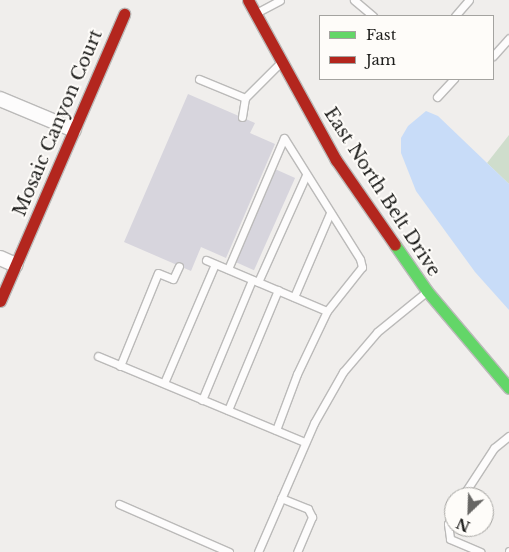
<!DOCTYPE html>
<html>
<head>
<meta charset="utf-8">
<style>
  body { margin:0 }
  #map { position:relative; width:509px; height:552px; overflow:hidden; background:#f0eeec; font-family:"Libre Baskerville",serif }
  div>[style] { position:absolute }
  .green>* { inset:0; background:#cfddcc }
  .water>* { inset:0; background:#c8dcf8 }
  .building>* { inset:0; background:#d7d5dd; transform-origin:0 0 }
  .roads { filter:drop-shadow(1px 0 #bbbab9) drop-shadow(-1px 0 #bbbab9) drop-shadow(0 1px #bbbab9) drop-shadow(0 -1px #bbbab9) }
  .lane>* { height:7px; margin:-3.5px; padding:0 3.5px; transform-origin:3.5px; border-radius:3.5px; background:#fdfcfc }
  .street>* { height:14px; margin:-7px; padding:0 7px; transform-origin:7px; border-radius:7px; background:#fdfcfc }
  .fast>* { height:11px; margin:-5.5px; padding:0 5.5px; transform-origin:5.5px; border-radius:5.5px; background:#63d668 }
  .jam>* { height:11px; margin:-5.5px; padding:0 5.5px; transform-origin:5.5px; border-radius:5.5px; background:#b3261e }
  span { translate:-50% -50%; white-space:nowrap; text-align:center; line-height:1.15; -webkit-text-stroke:4px #fefcf9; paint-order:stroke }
  .street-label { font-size:18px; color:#1d1d1b }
  .legend { position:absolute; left:319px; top:15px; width:175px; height:65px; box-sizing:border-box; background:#fefcf9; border:1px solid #a4a3a0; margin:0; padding:6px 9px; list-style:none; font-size:15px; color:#1d1d1b }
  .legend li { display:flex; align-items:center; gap:10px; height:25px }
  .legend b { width:25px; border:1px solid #a4a3a0 }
  .north { position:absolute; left:444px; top:487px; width:50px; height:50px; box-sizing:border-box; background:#fefcf9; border:1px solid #a4a3a0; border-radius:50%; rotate:204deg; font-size:14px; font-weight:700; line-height:20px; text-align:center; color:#1d1d1b }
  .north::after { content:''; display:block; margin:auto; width:18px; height:22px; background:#676664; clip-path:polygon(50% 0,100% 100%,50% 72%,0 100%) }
</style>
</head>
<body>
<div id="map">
  <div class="green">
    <i style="clip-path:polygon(509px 135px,509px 184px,487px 163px)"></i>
  </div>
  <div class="water">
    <i style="clip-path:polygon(426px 111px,438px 116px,509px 184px,509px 310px,475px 272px,416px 191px,401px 153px,401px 138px,408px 126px)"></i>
  </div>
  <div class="building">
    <i style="clip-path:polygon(188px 94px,255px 123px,250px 133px,275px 144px,226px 258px,201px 247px,191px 271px,124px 242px)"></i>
    <i style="left:275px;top:169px;width:22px;height:101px;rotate:24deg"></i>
  </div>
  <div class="roads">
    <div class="lane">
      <i style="left:354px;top:0;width:25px;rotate:40deg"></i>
      <i style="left:256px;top:13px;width:27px;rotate:-28deg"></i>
      <i style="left:455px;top:16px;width:21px;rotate:-49deg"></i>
      <i style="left:493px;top:56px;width:24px;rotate:-48deg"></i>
      <i style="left:199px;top:79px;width:50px;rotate:22.4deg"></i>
      <i style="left:245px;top:98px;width:49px;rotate:-45deg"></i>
      <i style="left:437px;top:97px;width:25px;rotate:-47deg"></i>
      <i style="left:242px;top:117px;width:19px;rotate:-81deg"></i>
      <i style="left:206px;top:260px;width:131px;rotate:22.9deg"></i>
      <i style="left:228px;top:269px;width:142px;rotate:-66.9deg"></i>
      <i style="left:258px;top:282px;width:117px;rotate:-65.8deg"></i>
      <i style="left:294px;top:297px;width:91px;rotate:-66.8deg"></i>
      <i style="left:98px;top:356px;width:224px;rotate:22.6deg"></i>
      <i style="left:120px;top:366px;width:100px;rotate:-67.8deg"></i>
      <i style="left:158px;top:273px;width:16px;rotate:22deg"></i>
      <i style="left:173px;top:279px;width:14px;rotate:-65deg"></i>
      <i style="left:164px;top:383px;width:129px;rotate:-66.8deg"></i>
      <i style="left:202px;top:400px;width:130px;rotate:-67.4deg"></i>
      <i style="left:228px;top:410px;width:130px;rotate:-67.4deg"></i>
      <i style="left:276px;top:430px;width:60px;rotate:-69.4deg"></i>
      <i style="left:297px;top:374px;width:70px;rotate:-64.5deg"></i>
      <i style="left:327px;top:311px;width:56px;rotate:-51.5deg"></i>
      <i style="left:362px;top:267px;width:8px;rotate:-104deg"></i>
      <i style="left:360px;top:259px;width:143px;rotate:-122.1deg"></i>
      <i style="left:462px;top:497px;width:59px;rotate:-56.9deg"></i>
      <i style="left:494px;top:448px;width:19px;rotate:-39deg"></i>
      <i style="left:281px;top:498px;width:29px;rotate:22deg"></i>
      <i style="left:308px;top:509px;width:9px;rotate:63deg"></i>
      <i style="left:312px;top:517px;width:38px;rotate:113deg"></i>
      <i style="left:119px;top:504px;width:120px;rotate:23.6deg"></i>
      <i style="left:454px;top:512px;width:13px;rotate:117deg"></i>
      <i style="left:448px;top:524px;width:15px;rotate:82deg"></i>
      <i style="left:450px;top:539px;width:33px;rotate:23deg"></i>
      <i style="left:258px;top:552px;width:141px;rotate:-66.5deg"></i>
      <i style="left:314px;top:423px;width:59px;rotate:-60.4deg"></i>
      <i style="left:343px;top:372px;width:52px;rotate:-49.6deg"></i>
      <i style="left:377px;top:332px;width:63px;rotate:-39.2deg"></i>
      <i style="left:509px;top:552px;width:1px;rotate:-90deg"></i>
    </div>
    <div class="street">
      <i style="left:0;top:99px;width:80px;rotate:22.7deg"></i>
      <i style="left:0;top:258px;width:17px;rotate:24deg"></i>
    </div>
    <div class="fast">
      <i style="left:395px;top:245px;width:56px;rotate:55.2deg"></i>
      <i style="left:427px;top:291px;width:127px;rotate:49.8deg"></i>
    </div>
    <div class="jam">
      <i style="left:248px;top:0;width:183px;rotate:61.2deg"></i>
      <i style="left:336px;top:160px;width:103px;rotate:55.2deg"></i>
      <i style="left:0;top:301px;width:313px;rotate:-66.6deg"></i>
    </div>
  </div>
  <div class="street-label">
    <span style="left:58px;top:123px;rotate:-67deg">Mosaic Canyon Court</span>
    <span style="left:382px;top:192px;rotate:57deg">East North Belt Drive</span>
  </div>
  <ul class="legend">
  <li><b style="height:6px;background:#63d668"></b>Fast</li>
  <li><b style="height:6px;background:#b3261e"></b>Jam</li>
  </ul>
  <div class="north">N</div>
</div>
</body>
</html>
